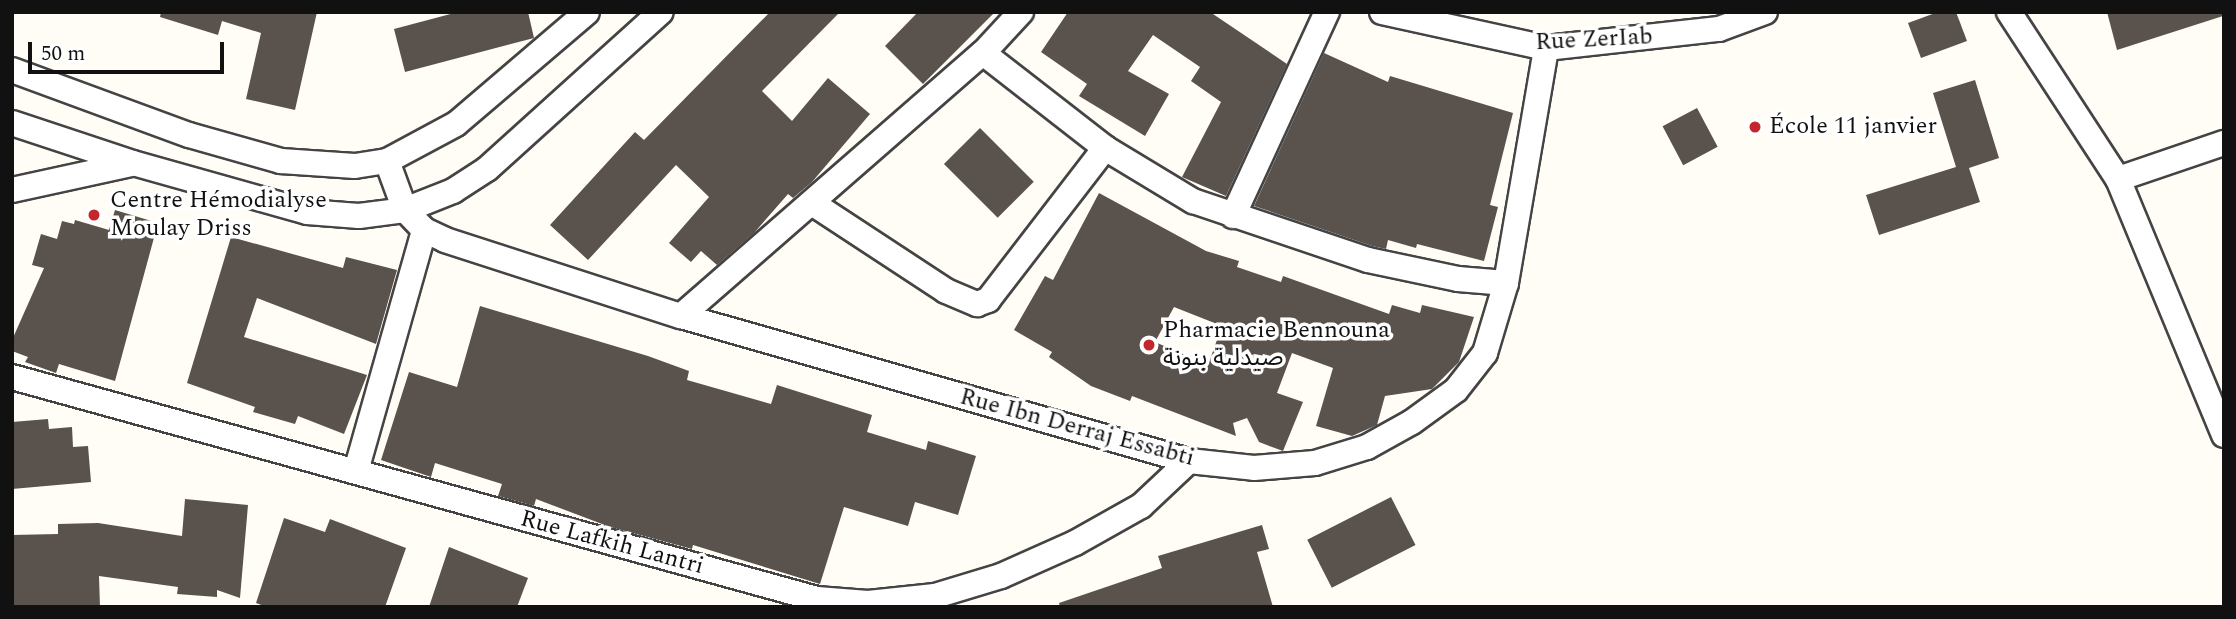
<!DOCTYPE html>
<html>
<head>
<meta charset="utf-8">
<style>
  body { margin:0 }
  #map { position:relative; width:2236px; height:619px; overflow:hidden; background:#fffdf5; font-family:Spectral,"Noto Sans Arabic",serif }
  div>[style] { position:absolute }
  .building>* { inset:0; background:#5a524d; transform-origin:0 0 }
  .roads { filter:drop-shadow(2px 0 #444) drop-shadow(-2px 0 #444) drop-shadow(0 2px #444) drop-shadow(0 -2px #444) }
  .street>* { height:24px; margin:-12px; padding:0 12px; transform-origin:12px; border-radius:12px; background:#fff }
  .dots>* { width:19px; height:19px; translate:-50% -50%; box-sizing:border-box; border:4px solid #fff; border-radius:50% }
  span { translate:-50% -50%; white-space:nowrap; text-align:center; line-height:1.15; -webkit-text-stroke:7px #fff; paint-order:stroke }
  .street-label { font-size:24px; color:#111 }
  .poi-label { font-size:24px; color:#111 }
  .left { translate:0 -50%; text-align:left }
  .frame { position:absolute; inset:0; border:14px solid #111; pointer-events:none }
  .scale { position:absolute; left:28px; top:42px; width:196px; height:32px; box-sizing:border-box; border:4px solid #111; border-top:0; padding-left:9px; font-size:21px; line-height:24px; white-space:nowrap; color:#111; -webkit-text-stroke:5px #fff; paint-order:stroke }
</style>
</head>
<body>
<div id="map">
  <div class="building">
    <i style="clip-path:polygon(161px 12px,317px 12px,295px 110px,246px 99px,261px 33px,222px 21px,218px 35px,160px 17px)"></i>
    <i style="clip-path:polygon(458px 12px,528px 12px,534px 38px,405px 72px,394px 29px)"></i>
    <i style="clip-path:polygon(770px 12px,840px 12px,762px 91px,792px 121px,828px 78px,870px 114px,812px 182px,793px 198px,788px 194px,754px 233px,717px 265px,701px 251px,691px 262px,669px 243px,709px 197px,676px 165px,588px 260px,550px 225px,635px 132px,644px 140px)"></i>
    <i style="clip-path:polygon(918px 12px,995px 12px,923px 84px,885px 46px)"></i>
    <i style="clip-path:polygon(1068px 12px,1210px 12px,1287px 64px,1226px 196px,1182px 177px,1221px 102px,1191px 81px,1200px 67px,1153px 35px,1128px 71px,1169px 94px,1145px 136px,1079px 96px,1087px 84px,1041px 52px)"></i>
    <i style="clip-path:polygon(1938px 12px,1956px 12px,1967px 41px,1921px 58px,1908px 23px)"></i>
    <i style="clip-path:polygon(2107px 12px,2223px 12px,2223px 16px,2117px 50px)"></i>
    <i style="clip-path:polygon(1324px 53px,1388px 82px,1390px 76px,1513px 113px,1490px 205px,1498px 207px,1484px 261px,1417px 244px,1416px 248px,1388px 240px,1386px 249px,1372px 246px,1254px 206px)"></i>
    <i style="clip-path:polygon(1975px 80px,1999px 158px,1969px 168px,1980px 202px,1879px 235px,1866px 195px,1956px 167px,1933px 93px)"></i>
    <i style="left:1697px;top:108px;width:44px;height:39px;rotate:62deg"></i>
    <i style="left:980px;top:128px;width:76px;height:51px;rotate:45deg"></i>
    <i style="clip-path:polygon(evenodd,1099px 193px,1206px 251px,1239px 261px,1237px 267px,1281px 282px,1283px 276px,1389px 314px,1392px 305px,1420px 313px,1422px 305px,1474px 317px,1459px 362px,1432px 389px,1385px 396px,1377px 425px,1352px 436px,1316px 426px,1333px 368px,1292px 353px,1277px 393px,1303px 402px,1283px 451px,1259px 442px,1247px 418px,1233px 423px,1236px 436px,1132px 396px,1130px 401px,1091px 386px,1049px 357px,1052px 352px,1014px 330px,1045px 276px,1053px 280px,1099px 193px,1174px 307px,1222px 326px,1208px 365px,1155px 342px,1174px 307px)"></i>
    <i style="clip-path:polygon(115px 210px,158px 223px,115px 381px,59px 364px,56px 373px,25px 362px,28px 357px,12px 351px,12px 340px,44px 268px,32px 265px,41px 234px,57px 239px,62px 221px,74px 224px,75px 220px,109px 230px)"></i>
    <i style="clip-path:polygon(231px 237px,343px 268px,346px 257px,397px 270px,376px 344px,257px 298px,244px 337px,367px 375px,344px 434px,298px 416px,295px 424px,253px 412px,255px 407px,187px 383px)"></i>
    <i style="clip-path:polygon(480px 306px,648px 356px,689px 371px,687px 380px,771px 404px,777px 385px,872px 415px,867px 432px,926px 450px,928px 441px,976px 456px,958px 515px,915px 502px,908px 526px,844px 507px,820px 584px,693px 545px,692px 549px,610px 527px,536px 499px,534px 506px,498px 496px,502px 484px,435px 463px,431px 477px,381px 460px,409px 372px,457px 387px)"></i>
    <i style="clip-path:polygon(48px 419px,49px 429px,72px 427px,73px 447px,88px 446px,91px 482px,12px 489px,12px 422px)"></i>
    <i style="left:1391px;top:497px;width:54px;height:94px;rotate:63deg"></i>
    <i style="clip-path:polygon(185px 499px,248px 505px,240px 598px,217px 590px,217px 597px,177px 594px,178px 587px,99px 576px,100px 607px,12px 607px,12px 535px,58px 534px,58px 524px,98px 523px,182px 536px)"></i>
    <i style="clip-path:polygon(284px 518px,325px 532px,330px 519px,406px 548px,385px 607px,267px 607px,256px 603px)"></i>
    <i style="clip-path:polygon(1262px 525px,1269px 549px,1257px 552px,1273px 607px,1060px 607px,1059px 603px,1162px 568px,1158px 556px)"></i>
    <i style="clip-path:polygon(449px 547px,528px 578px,517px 607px,429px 607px)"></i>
  </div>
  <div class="roads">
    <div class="street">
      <i style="left:1382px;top:12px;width:168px;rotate:12.4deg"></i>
      <i style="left:1546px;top:48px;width:174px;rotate:-6.3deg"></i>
      <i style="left:1719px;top:29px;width:49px;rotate:-20.3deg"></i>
      <i style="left:2009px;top:12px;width:199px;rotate:56.9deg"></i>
      <i style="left:2118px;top:179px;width:277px;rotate:67.5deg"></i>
      <i style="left:983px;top:53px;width:155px;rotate:37.9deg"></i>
      <i style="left:1105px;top:148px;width:103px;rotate:31.1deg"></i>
      <i style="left:1193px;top:201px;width:185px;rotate:18.6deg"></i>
      <i style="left:1368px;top:260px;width:92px;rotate:11.9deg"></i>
      <i style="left:1458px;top:279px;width:48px;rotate:4.8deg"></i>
      <i style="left:12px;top:70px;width:189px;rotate:20.2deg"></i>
      <i style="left:189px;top:135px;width:96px;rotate:15.8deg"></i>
      <i style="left:281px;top:161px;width:74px;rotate:3.9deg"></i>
      <i style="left:355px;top:166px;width:32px;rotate:-9deg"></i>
      <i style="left:387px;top:161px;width:78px;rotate:-28.2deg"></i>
      <i style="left:456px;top:124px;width:172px;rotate:-40.5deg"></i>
      <i style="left:12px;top:123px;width:127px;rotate:18.3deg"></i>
      <i style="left:133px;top:163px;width:181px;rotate:15.7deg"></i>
      <i style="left:307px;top:212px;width:52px;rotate:4.4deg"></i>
      <i style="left:359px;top:216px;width:46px;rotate:-7.4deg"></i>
      <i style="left:405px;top:210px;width:52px;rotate:-21.6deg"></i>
      <i style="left:453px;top:191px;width:40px;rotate:-32.9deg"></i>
      <i style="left:487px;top:169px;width:234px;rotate:-42.1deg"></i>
      <i style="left:387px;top:161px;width:52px;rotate:69.8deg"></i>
      <i style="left:405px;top:210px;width:28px;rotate:46deg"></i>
      <i style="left:424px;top:230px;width:23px;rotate:25deg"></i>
      <i style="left:445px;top:240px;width:248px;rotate:17.9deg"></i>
      <i style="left:681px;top:316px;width:528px;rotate:15.93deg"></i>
      <i style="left:1189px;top:461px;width:65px;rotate:6.1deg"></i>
      <i style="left:1254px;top:468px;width:61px;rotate:-4.7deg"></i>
      <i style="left:1315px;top:463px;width:54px;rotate:-17.1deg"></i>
      <i style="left:1367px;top:447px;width:51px;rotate:-29.1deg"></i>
      <i style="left:1412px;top:422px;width:54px;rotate:-36deg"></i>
      <i style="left:1456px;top:390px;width:47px;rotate:-51.9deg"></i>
      <i style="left:1485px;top:353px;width:73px;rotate:-73.3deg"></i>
      <i style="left:1506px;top:283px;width:238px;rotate:-80.3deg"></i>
      <i style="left:2118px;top:179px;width:112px;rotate:-18.8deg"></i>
      <i style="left:12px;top:190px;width:122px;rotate:-12.3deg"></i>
      <i style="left:812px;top:203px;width:160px;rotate:33.3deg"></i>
      <i style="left:946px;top:291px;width:34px;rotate:23deg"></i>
      <i style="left:977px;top:304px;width:12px;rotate:-20deg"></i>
      <i style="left:988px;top:300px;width:192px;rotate:-52.4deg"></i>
      <i style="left:1233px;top:216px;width:225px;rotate:-65.3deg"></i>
      <i style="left:681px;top:316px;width:400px;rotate:-41.1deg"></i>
      <i style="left:983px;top:53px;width:56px;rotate:-47.2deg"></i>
      <i style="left:12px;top:377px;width:835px;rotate:15.42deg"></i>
      <i style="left:817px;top:599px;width:51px;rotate:4.5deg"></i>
      <i style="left:868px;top:603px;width:67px;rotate:-6deg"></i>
      <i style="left:935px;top:596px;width:69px;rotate:-16.9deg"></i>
      <i style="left:1001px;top:576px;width:81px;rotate:-24deg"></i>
      <i style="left:1075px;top:543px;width:76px;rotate:-29.3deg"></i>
      <i style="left:1141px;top:506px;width:66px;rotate:-43.2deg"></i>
      <i style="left:356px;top:471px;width:250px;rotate:-74.2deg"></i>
    </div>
  </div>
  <div class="dots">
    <i style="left:1755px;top:127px;background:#c4262e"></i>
    <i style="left:94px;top:215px;background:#c4262e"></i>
    <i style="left:1149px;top:345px;background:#c4262e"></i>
  </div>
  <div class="street-label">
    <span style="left:1594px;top:40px;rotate:-3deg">Rue ZerIab</span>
    <span style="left:1077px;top:428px;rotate:15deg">Rue Ibn Derraj Essabti</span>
    <span style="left:612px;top:543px;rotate:15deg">Rue Lafkih Lantri</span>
  </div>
  <div class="poi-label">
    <span class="left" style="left:1769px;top:127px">École 11 janvier</span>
    <span class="left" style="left:110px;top:215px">Centre Hémodialyse<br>Moulay Driss</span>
    <span class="left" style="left:1163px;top:345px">Pharmacie Bennouna<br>صيدلية بنونة</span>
  </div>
  <div class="frame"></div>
  <div class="scale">50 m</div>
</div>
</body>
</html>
